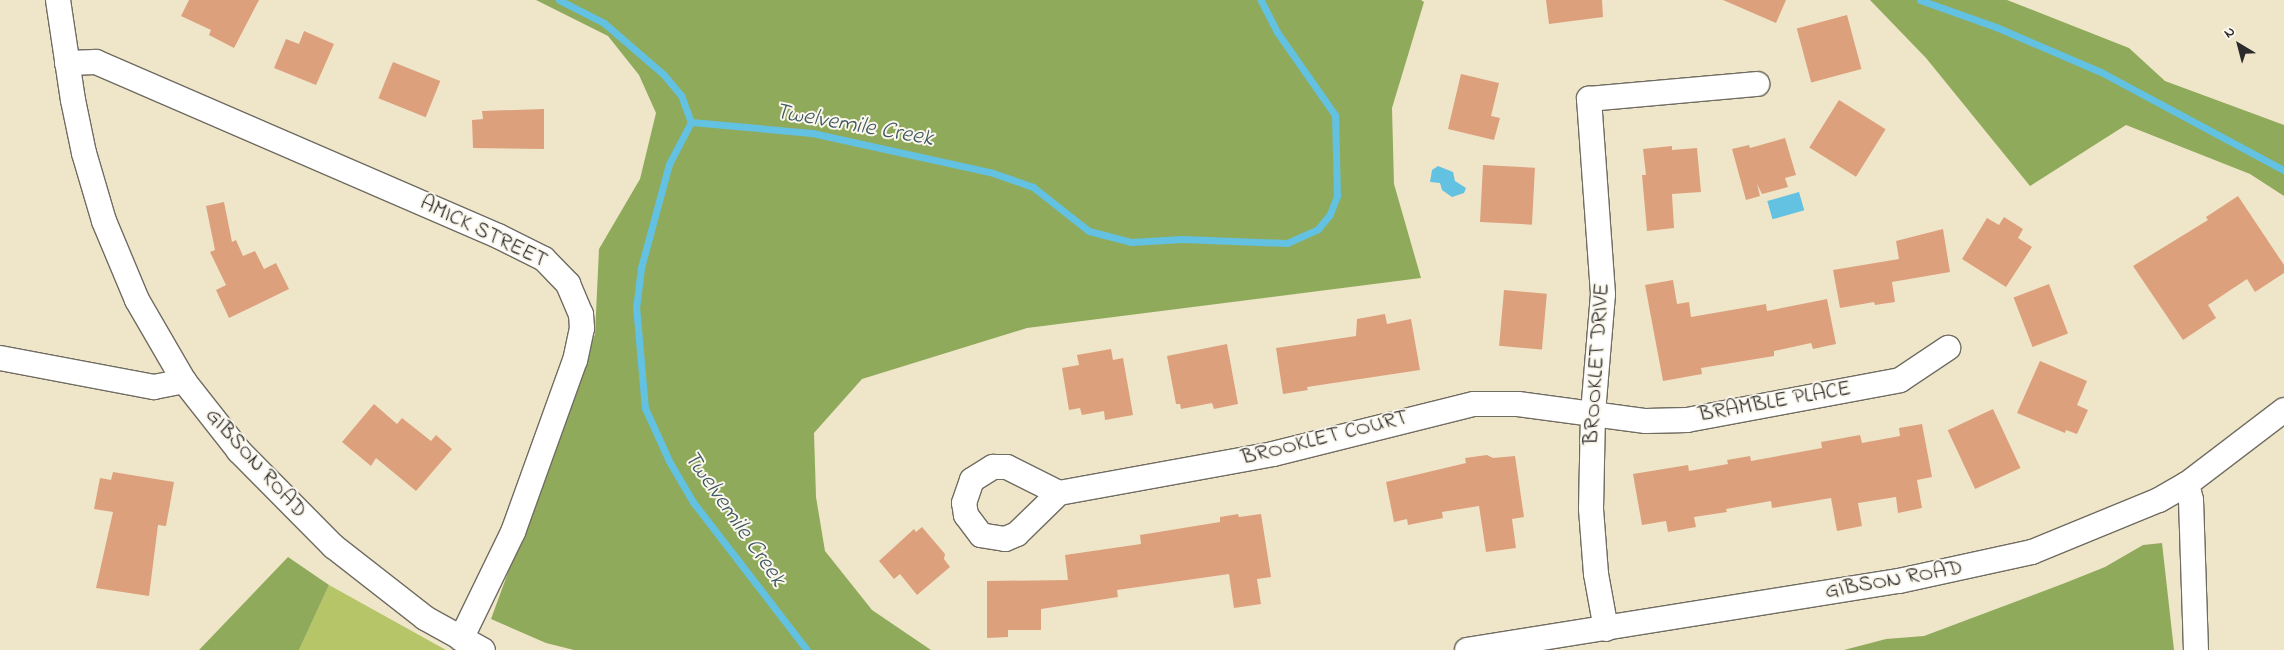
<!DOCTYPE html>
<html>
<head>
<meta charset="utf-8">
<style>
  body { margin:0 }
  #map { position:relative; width:2284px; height:650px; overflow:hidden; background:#efe6c9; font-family:"Indie Flower",sans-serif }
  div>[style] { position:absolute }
  .green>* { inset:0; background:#b5c567 }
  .forest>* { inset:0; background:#90aa5c }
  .water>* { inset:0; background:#63c1e1; transform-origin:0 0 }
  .stream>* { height:7px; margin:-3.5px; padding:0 3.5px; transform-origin:3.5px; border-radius:3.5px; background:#63c1e1 }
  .building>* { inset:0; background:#dda07d; transform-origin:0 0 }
  .roads { filter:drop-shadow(1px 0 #706c62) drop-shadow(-1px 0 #706c62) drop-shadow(0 1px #706c62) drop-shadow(0 -1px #706c62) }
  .minor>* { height:24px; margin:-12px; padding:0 12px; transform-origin:12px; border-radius:12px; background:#fff }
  span { translate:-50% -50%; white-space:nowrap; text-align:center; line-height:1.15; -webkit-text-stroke:4px #fbf7ec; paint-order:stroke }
  .street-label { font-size:22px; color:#2b2b2b }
  .water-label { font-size:24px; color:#3c5862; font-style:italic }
  .north { position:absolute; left:2214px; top:20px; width:50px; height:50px; -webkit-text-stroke:4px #fbf7ec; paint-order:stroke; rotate:323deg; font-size:14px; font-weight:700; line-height:20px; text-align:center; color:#2b2b2b }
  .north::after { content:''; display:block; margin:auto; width:18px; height:22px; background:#2b2b2b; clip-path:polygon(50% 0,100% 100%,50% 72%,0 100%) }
</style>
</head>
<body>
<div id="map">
  <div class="green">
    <i style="clip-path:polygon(329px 585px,446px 650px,299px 650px)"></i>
  </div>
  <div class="forest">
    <i style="clip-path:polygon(536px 0,1421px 0,1424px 2px,1392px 108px,1394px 184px,1421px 278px,1027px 328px,862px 379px,814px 433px,816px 497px,825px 551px,872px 610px,931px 650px,574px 650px,546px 643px,491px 619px,595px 334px,599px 249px,640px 179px,656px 113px,639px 75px,608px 36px)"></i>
    <i style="clip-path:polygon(1870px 0,2007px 0,2129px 48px,2165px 81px,2284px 125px,2284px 196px,2250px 174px,2126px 125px,2030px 186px,1926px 58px)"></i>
    <i style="clip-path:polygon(2162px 543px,2174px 650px,1844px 650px,1886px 639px,1924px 636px,2065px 583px,2105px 567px,2143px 545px)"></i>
    <i style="clip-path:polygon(288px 557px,329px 585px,299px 650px,199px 650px)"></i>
  </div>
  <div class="water">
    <i style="clip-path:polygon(1438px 166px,1453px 172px,1455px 181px,1466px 188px,1464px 193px,1452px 197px,1442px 190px,1440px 183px,1430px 182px,1432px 170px)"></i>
    <i style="left:1799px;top:192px;width:19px;height:33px;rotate:74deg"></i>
  </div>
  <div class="stream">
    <i style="left:559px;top:0;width:51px;rotate:27.1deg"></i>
    <i style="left:604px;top:23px;width:79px;rotate:40.9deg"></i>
    <i style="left:664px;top:75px;width:26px;rotate:50deg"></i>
    <i style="left:681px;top:95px;width:29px;rotate:70deg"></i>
    <i style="left:1920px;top:0;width:81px;rotate:19.6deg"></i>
    <i style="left:1996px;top:27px;width:114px;rotate:23.2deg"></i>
    <i style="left:2101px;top:72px;width:208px;rotate:28.2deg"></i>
    <i style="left:691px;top:122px;width:121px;rotate:5.2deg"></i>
    <i style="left:812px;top:133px;width:182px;rotate:12.4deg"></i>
    <i style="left:990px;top:172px;width:46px;rotate:19.2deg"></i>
    <i style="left:1033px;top:187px;width:71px;rotate:38.2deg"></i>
    <i style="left:1089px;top:231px;width:43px;rotate:14.7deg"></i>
    <i style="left:1131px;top:242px;width:51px;rotate:-3.4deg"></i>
    <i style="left:1182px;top:239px;width:105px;rotate:2.2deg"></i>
    <i style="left:1287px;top:243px;width:34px;rotate:-24deg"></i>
    <i style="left:1318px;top:229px;width:19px;rotate:-51deg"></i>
    <i style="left:1330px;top:214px;width:19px;rotate:-69deg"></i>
    <i style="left:1337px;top:196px;width:81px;rotate:-91.4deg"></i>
    <i style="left:1335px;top:115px;width:101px;rotate:-124.9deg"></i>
    <i style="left:1277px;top:32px;width:36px;rotate:-117deg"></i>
    <i style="left:691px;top:122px;width:47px;rotate:117.6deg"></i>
    <i style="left:669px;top:164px;width:108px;rotate:105.1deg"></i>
    <i style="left:641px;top:268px;width:38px;rotate:97deg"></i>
    <i style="left:636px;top:306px;width:102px;rotate:85deg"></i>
    <i style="left:645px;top:408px;width:58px;rotate:65.6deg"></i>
    <i style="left:669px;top:461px;width:48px;rotate:59.7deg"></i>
    <i style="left:693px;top:502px;width:187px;rotate:52.4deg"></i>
  </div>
  <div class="building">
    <i style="clip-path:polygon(189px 0,259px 0,234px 48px,209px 35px,211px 30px,181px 16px)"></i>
    <i style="clip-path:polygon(1546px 0,1602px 0,1603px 17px,1549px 24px)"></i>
    <i style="clip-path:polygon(1723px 0,1786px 0,1776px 23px)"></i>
    <i style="left:1847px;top:15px;width:56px;height:52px;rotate:75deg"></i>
    <i style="clip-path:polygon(304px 31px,334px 44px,316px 85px,274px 68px,286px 39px,299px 44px)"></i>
    <i style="left:393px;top:62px;width:51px;height:39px;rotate:22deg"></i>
    <i style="clip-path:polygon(1461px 74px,1499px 83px,1491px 116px,1500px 118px,1494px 140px,1448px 129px)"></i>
    <i style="left:1839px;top:100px;width:55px;height:56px;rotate:32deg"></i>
    <i style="clip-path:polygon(544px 109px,544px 149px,473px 148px,472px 120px,483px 119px,482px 111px)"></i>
    <i style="clip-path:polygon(1785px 138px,1796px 175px,1785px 178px,1788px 187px,1762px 194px,1757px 184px,1760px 196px,1746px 200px,1732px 149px,1749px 145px,1750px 148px)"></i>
    <i style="clip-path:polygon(1672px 146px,1672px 150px,1697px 148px,1701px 192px,1672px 194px,1674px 228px,1647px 231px,1642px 175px,1646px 175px,1643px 149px)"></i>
    <i style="left:1483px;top:165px;width:52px;height:57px;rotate:3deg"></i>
    <i style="clip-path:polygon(2238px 196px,2284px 265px,2284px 273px,2255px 292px,2247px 279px,2208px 305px,2216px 318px,2183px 340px,2133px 266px,2208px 220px,2206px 217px)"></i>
    <i style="clip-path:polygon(224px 202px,232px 242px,236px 240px,243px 256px,255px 251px,264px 269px,276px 263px,289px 289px,229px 318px,216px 290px,226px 285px,210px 252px,215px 250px,206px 206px)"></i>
    <i style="clip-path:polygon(2004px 217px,2023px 229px,2018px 238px,2032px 247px,2006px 287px,1962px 259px,1987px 218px,1999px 225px)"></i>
    <i style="clip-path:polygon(1943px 229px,1950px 272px,1892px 282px,1895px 302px,1875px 305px,1874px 302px,1840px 308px,1833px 270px,1899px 259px,1896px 241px)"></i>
    <i style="clip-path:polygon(1673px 280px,1677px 304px,1689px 302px,1691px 317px,1766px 304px,1767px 311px,1827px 299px,1836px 344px,1813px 349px,1811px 343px,1774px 351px,1774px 356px,1701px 368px,1702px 374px,1663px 381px,1645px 285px)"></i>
    <i style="left:2049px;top:284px;width:53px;height:38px;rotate:69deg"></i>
    <i style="left:1504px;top:290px;width:43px;height:56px;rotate:5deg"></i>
    <i style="clip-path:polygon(1385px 314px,1387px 324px,1411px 319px,1420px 370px,1307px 387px,1308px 390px,1283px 394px,1276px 348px,1356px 336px,1357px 319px)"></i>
    <i style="clip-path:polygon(1227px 344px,1238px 404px,1214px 409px,1212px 403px,1181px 409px,1180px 404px,1176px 404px,1167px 356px)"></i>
    <i style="clip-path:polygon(1111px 349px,1113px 360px,1123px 358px,1133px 415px,1105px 420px,1104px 411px,1082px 415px,1080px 408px,1069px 410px,1062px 368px,1079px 365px,1077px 355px)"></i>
    <i style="clip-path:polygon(2040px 361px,2087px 381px,2077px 405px,2088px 410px,2077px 434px,2066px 430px,2065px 433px,2017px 413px)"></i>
    <i style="clip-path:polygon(374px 404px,397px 424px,402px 418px,431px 441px,436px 435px,452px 449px,416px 491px,376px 458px,371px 466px,342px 442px)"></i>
    <i style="left:1993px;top:409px;width:65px;height:50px;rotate:65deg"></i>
    <i style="clip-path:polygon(1922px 424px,1932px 477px,1917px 480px,1922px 508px,1898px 513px,1896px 497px,1858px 503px,1862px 526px,1837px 531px,1831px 498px,1772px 508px,1771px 501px,1726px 509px,1727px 512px,1694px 517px,1696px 527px,1668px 532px,1666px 521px,1642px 525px,1633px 474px,1688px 465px,1689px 471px,1728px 464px,1727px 460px,1750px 456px,1751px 461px,1822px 448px,1821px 442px,1860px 435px,1862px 443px,1900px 436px,1899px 428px)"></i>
    <i style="clip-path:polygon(1487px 455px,1493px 458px,1515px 456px,1524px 517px,1512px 519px,1516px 548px,1486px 552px,1479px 506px,1442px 512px,1443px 518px,1408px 525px,1407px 519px,1394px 522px,1386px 482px,1466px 463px,1465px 458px)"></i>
    <i style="clip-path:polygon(113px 472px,174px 482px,166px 526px,158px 525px,149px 596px,96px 588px,113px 512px,94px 509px,100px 478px,111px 480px)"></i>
    <i style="clip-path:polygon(1238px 514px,1239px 517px,1261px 514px,1271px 577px,1257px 579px,1261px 604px,1234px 608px,1229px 574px,1117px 590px,1118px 597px,1041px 609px,1041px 630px,1008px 630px,1008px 637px,987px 638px,987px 581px,1068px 580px,1065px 555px,1141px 544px,1140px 535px,1220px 522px,1220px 517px)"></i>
    <i style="clip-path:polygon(922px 527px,945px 554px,944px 559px,950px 567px,917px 595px,900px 574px,894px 579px,879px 561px,914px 529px,916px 532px)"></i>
  </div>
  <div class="roads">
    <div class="minor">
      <i style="left:58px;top:0;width:101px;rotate:81.5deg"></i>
      <i style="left:73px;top:100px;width:54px;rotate:78.3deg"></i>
      <i style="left:84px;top:153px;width:71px;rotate:73.6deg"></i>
      <i style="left:104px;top:221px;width:86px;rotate:67.3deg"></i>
      <i style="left:137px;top:300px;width:94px;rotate:59.9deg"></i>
      <i style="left:184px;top:381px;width:89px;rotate:51.8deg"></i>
      <i style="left:239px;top:451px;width:134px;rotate:45.3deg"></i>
      <i style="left:333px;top:546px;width:117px;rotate:38deg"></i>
      <i style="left:425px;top:618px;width:66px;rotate:28.9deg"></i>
      <i style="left:67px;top:63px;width:29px;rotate:-2deg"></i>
      <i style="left:96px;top:62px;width:438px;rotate:23.4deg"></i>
      <i style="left:498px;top:236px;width:51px;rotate:26.6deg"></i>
      <i style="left:544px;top:259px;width:35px;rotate:46deg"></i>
      <i style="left:568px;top:284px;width:33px;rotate:67deg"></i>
      <i style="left:581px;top:314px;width:14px;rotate:86deg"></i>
      <i style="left:582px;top:328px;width:33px;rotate:102deg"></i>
      <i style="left:575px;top:360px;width:183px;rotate:109.8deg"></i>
      <i style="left:513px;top:532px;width:119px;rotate:115.9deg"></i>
      <i style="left:0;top:358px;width:157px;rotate:10.7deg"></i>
      <i style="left:154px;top:387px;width:31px;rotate:-11deg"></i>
      <i style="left:993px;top:467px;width:14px"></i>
      <i style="left:1007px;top:467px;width:58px;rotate:26.6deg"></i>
      <i style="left:1059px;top:493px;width:59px;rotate:135.7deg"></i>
      <i style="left:1017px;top:534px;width:13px;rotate:157deg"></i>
      <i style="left:1005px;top:539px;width:24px;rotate:-171deg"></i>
      <i style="left:981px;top:535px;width:25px;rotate:-127deg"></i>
      <i style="left:966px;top:515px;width:12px;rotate:-99deg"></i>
      <i style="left:964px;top:503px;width:24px;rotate:-71deg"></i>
      <i style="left:972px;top:480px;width:25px;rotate:-32deg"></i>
      <i style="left:2187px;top:484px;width:16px;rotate:76deg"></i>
      <i style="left:2191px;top:500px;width:150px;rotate:88.1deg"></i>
      <i style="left:1059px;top:493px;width:218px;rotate:-10.3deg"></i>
      <i style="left:1273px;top:454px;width:207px;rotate:-14deg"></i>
      <i style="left:1474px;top:404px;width:44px"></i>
      <i style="left:1518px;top:404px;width:129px;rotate:7.6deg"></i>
      <i style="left:1646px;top:421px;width:41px;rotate:-1.4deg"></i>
      <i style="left:1687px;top:420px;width:217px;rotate:-10.6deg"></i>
      <i style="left:1900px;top:380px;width:58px;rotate:-33.7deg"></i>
      <i style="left:1606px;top:629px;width:56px;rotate:-100.3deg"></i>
      <i style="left:1596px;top:574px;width:65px;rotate:-94.4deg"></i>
      <i style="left:1591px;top:509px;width:96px;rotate:-88.8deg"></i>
      <i style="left:1593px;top:413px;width:119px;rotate:-85.2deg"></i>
      <i style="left:1603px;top:294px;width:196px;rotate:-94.1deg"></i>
      <i style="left:1589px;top:99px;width:169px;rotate:-5.1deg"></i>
      <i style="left:1467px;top:650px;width:437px;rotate:-9.1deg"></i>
      <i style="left:1899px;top:581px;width:136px;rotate:-12.3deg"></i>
      <i style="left:2032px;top:552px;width:137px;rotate:-22.3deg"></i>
      <i style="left:2159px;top:500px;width:32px;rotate:-30deg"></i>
      <i style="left:2187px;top:484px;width:122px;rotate:-37.3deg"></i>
    </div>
  </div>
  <div class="street-label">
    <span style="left:483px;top:233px;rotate:26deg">AMICK STREET</span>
    <span style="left:1598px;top:364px;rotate:-86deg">BROOKLET DRIVE</span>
    <span style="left:1775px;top:403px;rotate:-10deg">BRAMBLE PLACE</span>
    <span style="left:1325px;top:439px;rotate:-14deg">BROOKLET COURT</span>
    <span style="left:255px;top:464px;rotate:48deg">GIBSON ROAD</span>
    <span style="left:1894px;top:581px;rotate:-10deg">GIBSON ROAD</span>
  </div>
  <div class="water-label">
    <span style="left:854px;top:126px;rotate:10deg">Twelvemile Creek</span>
    <span style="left:734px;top:519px;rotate:55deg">Twelvemile Creek</span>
  </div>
  <div class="north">N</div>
</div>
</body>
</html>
